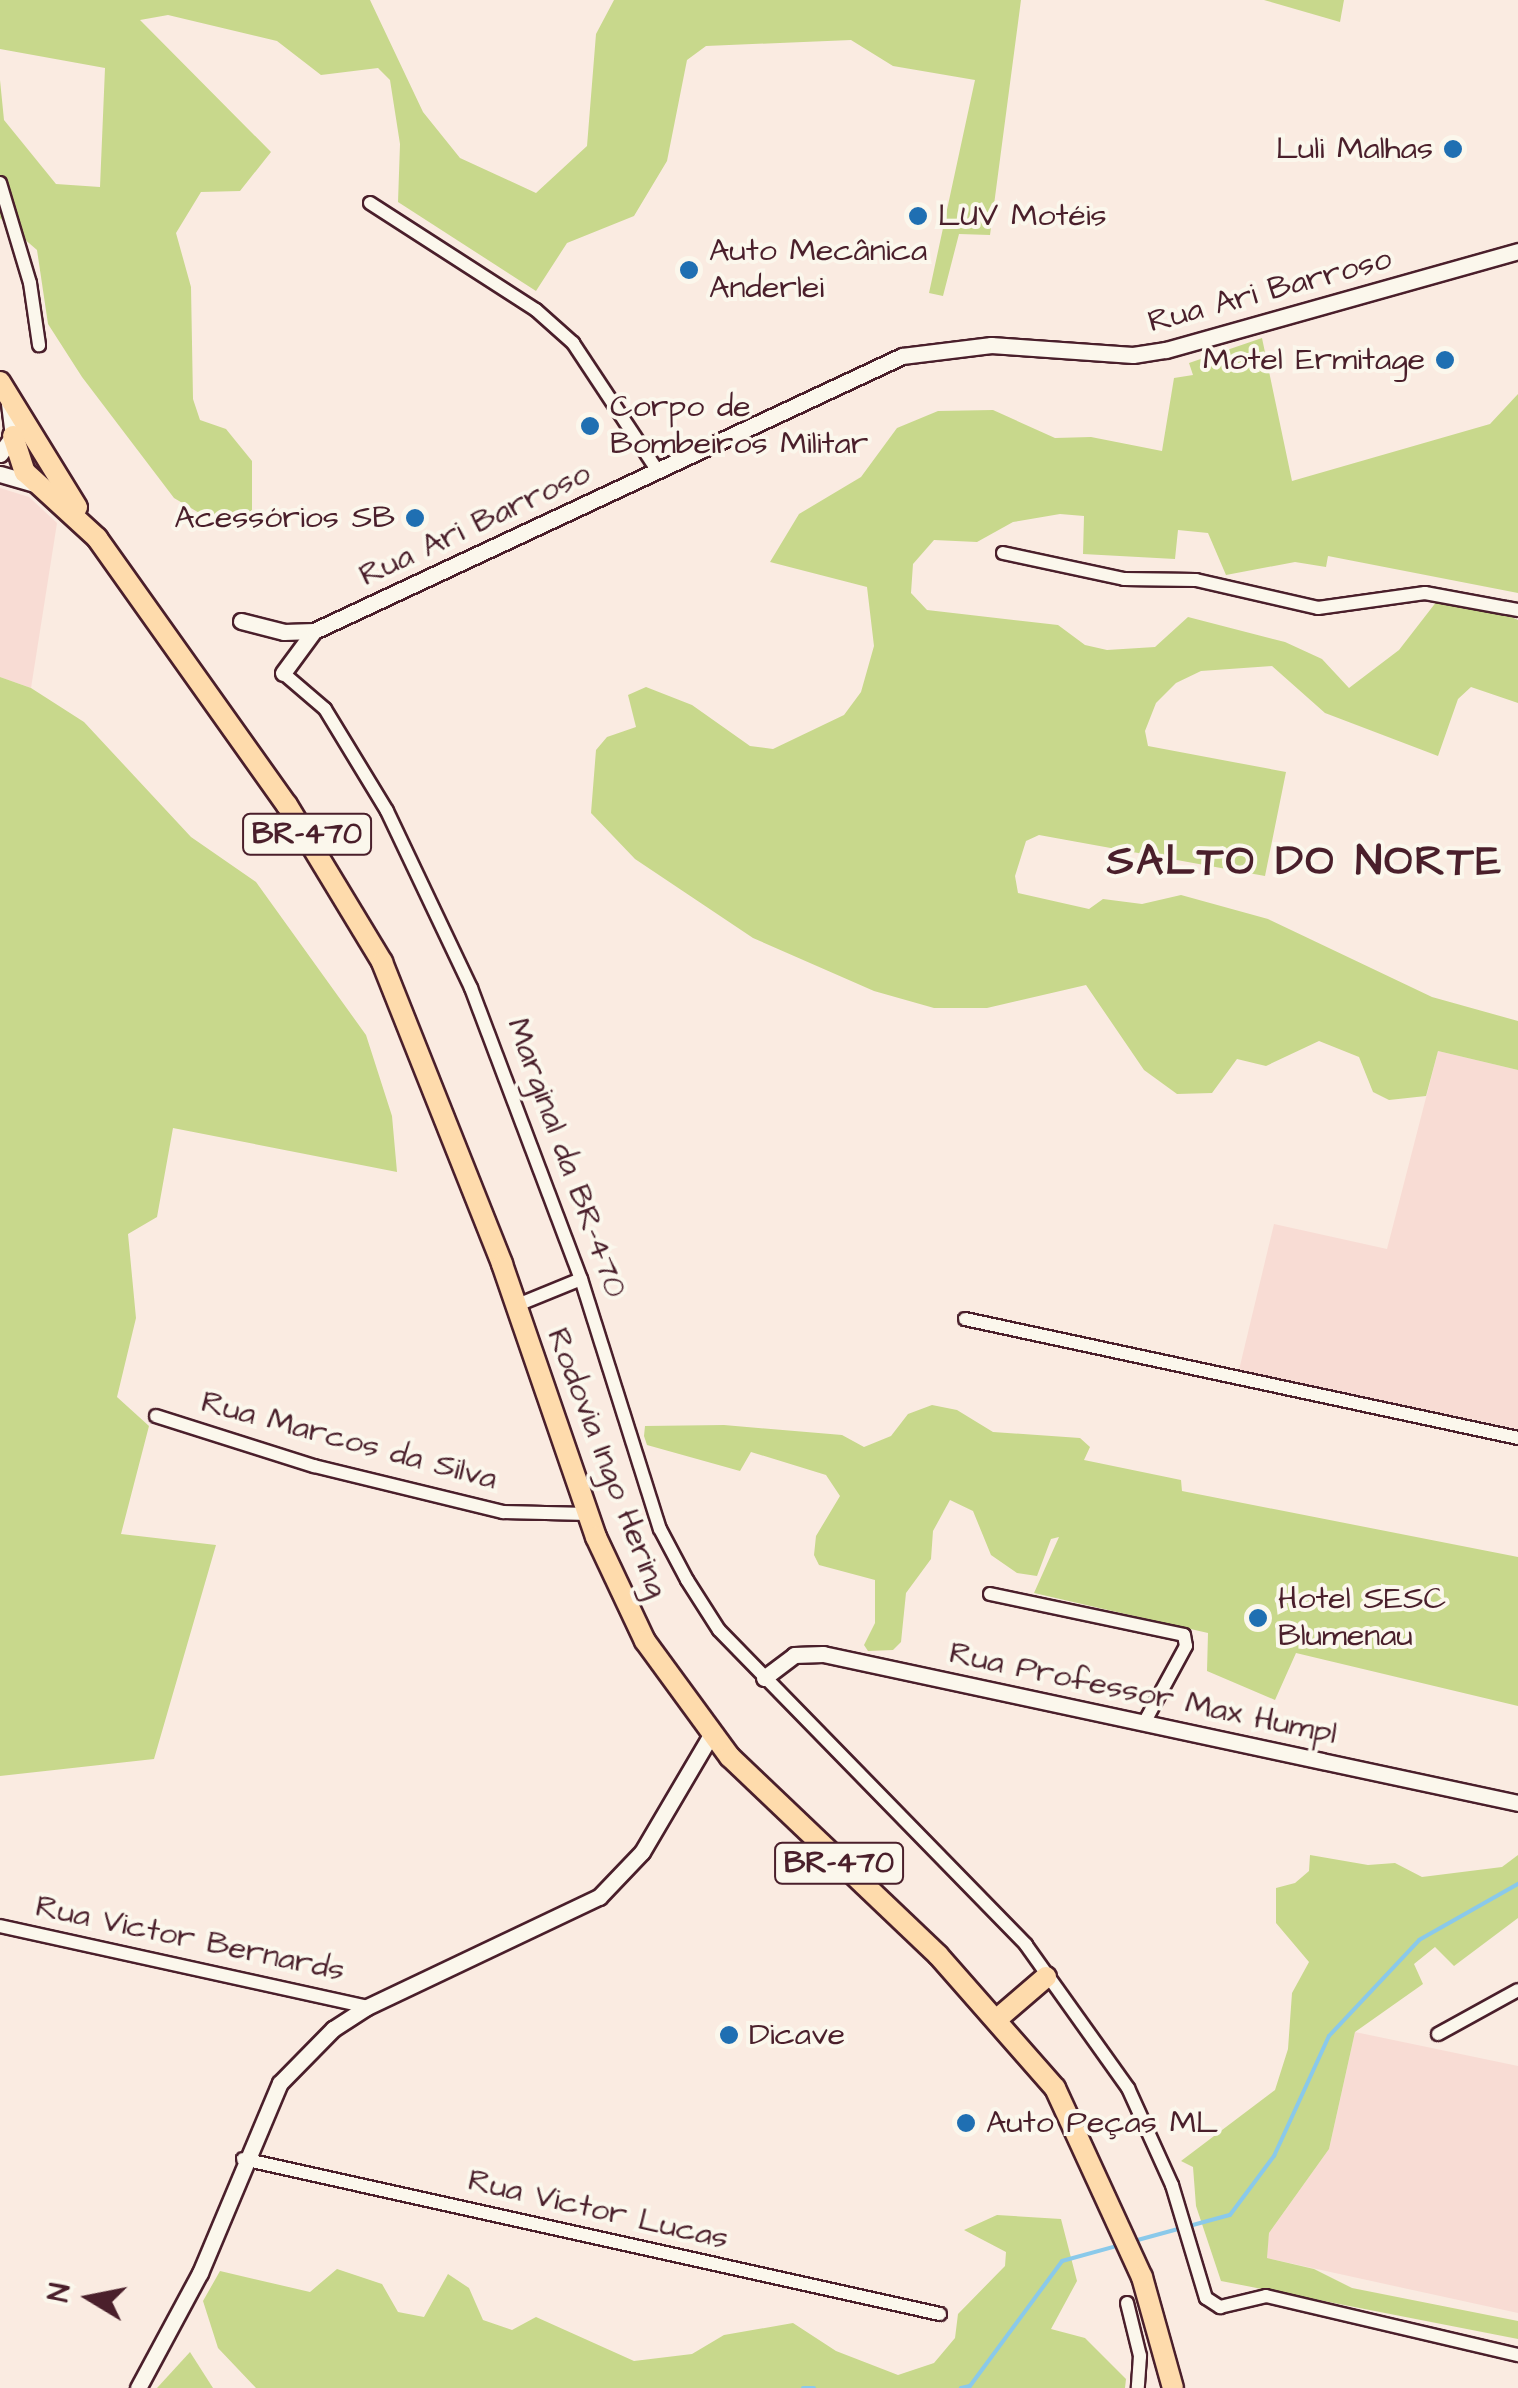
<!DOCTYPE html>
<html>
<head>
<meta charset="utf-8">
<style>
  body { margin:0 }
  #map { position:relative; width:1518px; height:2388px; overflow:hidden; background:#faebe1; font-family:"Architects Daughter",sans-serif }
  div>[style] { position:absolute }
  .built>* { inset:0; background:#f8dcd4 }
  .green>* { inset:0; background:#c8d88c }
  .stream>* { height:4px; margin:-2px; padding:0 2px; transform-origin:2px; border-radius:2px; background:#8ac9ea }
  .roads { filter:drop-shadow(2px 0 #4a1f2b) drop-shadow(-2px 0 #4a1f2b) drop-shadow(0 2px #4a1f2b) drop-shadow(0 -2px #4a1f2b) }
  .minor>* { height:12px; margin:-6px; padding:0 6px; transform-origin:6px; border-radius:6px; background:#fbf7ec }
  .tertiary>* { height:15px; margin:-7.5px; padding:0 7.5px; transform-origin:7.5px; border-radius:7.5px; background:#fbf7ec }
  .trunk>* { height:20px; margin:-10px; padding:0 10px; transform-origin:10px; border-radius:10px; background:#fedbac }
  .dots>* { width:28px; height:28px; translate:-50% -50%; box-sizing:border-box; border:5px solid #fbf7ec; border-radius:50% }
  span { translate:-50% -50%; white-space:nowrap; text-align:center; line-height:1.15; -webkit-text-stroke:8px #fbf7ec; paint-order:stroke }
  .shield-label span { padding:2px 8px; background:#fbf7ec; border:2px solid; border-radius:8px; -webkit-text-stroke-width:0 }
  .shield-label { font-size:30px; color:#4a1f2b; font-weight:700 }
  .poi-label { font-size:32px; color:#4a1f2b }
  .right { translate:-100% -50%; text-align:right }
  .left { translate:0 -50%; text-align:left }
  .street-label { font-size:32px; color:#4a1f2b }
  .district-label { font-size:42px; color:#4a1f2b; font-weight:700; letter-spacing:2.5px }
  .north { position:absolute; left:40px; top:2248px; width:100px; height:100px; -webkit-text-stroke:8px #fbf7ec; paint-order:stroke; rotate:280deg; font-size:28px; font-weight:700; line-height:40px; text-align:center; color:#4a1f2b }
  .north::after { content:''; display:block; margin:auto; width:35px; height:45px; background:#4a1f2b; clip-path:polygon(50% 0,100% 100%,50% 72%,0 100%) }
</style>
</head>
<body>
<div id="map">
  <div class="built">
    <i style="clip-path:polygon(0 488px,29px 497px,57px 523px,31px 688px,0 677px)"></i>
    <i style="clip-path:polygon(1438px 1051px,1518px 1070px,1518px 1429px,1239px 1370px,1274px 1224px,1387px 1249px)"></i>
    <i style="clip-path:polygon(1355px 2032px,1518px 2066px,1518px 2313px,1266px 2258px,1269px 2233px,1329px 2149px)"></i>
  </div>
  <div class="green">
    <i style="clip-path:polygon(0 0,370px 0,423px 112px,460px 158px,536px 193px,587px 146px,596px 34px,614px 0,1021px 0,990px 235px,959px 234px,943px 296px,929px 293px,975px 80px,893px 66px,851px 40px,706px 46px,687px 60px,667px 161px,634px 216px,567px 243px,536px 291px,398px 202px,400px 144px,390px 80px,378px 68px,321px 75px,277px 41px,168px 15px,140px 20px,271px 152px,240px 191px,201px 192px,176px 233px,191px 287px,193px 399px,200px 420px,226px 429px,252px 461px,252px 510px,228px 530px,174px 498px,82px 377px,48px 324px,37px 250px,0 218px,0 80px,4px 120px,56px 184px,100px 187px,105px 68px,0 49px)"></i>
    <i style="clip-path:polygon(1264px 0,1344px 0,1340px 22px)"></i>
    <i style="clip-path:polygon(1262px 338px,1292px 481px,1490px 424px,1518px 394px,1518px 593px,1328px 556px,1326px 567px,1295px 562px,1226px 575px,1208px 533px,1178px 530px,1175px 559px,1083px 554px,1084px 516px,1060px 514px,1013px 522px,977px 542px,934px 540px,913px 564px,911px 593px,927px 610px,1058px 625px,1085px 645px,1107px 650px,1155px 647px,1188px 617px,1285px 642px,1322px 659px,1349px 688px,1399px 650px,1437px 601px,1491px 608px,1518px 620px,1518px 703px,1471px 687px,1458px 699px,1438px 756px,1325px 713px,1272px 666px,1201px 671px,1176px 683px,1156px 703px,1145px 731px,1148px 746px,1286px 772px,1265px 876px,1039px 835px,1026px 841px,1015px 876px,1018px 893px,1089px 909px,1103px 899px,1142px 904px,1181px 895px,1268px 919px,1432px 997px,1518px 1021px,1518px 1070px,1438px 1051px,1426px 1096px,1389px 1100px,1373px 1092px,1359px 1057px,1319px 1041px,1266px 1066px,1237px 1059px,1212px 1093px,1177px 1094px,1144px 1070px,1086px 985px,987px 1008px,934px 1008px,874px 991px,753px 938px,635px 859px,591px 813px,596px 750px,607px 737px,636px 727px,628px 695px,646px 687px,692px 705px,750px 746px,773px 749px,844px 715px,861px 692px,874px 646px,867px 587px,770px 562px,799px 514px,861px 477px,897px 428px,938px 411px,993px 410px,1055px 438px,1091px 437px,1162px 451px,1174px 378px,1193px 375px,1189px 363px)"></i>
    <i style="clip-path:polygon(0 677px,31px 688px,84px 722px,191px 837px,256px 882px,366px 1035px,392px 1116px,397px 1172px,173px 1128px,157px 1217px,128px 1234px,136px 1318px,117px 1397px,149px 1426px,121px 1534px,216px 1545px,154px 1759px,0 1776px)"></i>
    <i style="clip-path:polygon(932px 1405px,957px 1410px,993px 1432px,1080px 1438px,1090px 1447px,1084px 1460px,1181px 1480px,1182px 1491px,1518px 1557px,1518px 1706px,1296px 1653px,1275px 1700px,1207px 1671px,1208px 1633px,1034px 1593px,1059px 1537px,1051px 1539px,1037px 1576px,1017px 1573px,991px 1555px,973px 1511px,950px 1500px,933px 1531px,931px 1559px,906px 1593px,901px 1642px,893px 1650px,868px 1651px,864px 1645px,875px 1623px,875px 1580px,819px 1565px,814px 1555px,816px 1536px,840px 1496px,826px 1475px,751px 1452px,740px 1471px,647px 1445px,644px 1436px,645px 1426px,724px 1425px,842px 1435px,864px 1447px,891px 1436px,908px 1414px)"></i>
    <i style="clip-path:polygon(1310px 1855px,1368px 1865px,1395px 1863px,1422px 1877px,1502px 1867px,1518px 1855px,1518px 1918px,1454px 1966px,1435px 1947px,1414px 1964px,1423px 1984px,1355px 2032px,1329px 2149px,1269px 2233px,1267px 2258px,1314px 2269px,1352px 2288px,1518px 2321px,1518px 2339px,1221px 2281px,1196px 2206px,1193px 2167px,1181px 2161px,1275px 2090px,1288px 2049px,1292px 1993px,1309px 1962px,1276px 1923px,1276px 1888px,1295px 1883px,1309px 1871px)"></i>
    <i style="clip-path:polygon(997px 2215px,1061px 2219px,1077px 2281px,1051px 2329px,1085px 2338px,1126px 2379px,1125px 2388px,256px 2388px,218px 2348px,203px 2301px,220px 2271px,310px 2292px,337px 2269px,382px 2284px,398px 2312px,424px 2317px,448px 2274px,469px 2288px,483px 2320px,512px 2330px,536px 2317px,634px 2361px,692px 2354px,724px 2335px,793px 2323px,836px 2351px,898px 2375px,934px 2363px,955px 2338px,958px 2314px,1005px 2266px,1006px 2252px,964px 2230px)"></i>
    <i style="clip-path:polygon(190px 2352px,213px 2388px,157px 2388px)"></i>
  </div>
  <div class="stream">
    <i style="left:1134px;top:2241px;width:99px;rotate:-15.2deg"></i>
    <i style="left:1230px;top:2215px;width:74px;rotate:-53.3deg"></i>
    <i style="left:1274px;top:2156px;width:132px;rotate:-65.4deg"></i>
    <i style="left:1329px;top:2036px;width:132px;rotate:-46.8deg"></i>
    <i style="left:1419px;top:1940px;width:114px;rotate:-29.5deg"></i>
    <i style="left:803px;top:2388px;width:11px"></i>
    <i style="left:961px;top:2388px;width:9px;rotate:-13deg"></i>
    <i style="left:970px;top:2386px;width:155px;rotate:-53.6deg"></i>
    <i style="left:1062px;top:2261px;width:60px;rotate:-15.4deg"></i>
  </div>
  <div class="roads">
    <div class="minor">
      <i style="left:0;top:183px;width:104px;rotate:73.3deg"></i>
      <i style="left:30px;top:283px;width:63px;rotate:81.7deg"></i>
      <i style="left:370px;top:203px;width:197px;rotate:32.8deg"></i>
      <i style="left:536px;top:310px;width:50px;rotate:41.7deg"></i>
      <i style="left:573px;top:343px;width:152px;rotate:56.5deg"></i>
      <i style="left:1003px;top:553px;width:124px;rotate:12.1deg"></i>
      <i style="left:1124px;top:579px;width:72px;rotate:0.8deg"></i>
      <i style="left:1196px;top:580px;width:125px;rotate:12.9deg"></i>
      <i style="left:1318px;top:608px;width:108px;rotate:-8deg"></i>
      <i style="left:1425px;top:593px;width:95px;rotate:10.4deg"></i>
      <i style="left:283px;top:673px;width:55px;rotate:40.6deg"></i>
      <i style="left:325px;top:709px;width:119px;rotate:58.7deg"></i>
      <i style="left:387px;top:811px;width:196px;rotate:64.6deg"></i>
      <i style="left:471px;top:988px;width:311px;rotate:69.3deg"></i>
      <i style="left:581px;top:1279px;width:262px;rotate:72.5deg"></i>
      <i style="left:660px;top:1529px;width:58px;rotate:62.1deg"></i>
      <i style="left:687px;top:1580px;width:59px;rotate:57.4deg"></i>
      <i style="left:719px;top:1630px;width:440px;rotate:45.7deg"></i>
      <i style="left:1026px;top:1945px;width:176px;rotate:54.5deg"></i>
      <i style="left:1128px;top:2088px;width:107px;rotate:65.6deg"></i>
      <i style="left:1172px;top:2185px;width:118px;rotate:73.3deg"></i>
      <i style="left:1206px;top:2298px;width:17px;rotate:33deg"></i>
      <i style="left:1220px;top:2307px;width:47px;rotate:-13.4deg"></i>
      <i style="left:1266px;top:2296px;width:259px;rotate:13.2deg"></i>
      <i style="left:515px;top:1306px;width:71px;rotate:-22.2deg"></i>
      <i style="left:965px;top:1319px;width:566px;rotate:12.14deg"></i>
      <i style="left:156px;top:1416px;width:166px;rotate:17.6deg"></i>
      <i style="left:314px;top:1466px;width:195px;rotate:13.7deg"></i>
      <i style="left:503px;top:1512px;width:85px;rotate:1.3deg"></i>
      <i style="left:990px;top:1594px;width:198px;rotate:11.9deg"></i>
      <i style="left:1184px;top:1635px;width:11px;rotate:80deg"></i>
      <i style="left:1186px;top:1646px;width:88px;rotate:118.6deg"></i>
      <i style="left:0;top:1926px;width:376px;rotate:12.4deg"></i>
      <i style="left:1438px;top:2034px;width:91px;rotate:-28.8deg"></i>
      <i style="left:243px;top:2159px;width:714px;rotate:12.54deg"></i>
      <i style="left:1127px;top:2303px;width:55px;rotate:76.2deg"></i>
      <i style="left:1140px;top:2356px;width:32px;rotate:94deg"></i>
    </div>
    <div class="tertiary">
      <i style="left:0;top:454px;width:22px;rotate:-54deg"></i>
      <i style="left:13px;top:436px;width:33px;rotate:-97deg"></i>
      <i style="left:0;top:474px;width:36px;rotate:16deg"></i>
      <i style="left:241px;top:621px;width:44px;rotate:14.3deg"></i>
      <i style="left:284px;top:632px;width:30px;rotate:-2deg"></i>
      <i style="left:283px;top:673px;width:52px;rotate:-53.6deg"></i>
      <i style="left:314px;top:631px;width:649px;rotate:-25.06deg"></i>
      <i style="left:902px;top:356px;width:90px;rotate:-7deg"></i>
      <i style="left:991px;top:345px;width:142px;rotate:4deg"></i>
      <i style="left:1133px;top:355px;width:33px;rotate:-9deg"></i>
      <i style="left:1166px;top:350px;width:366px;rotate:-15.7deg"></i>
      <i style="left:764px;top:1678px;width:38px;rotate:-37deg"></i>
      <i style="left:794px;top:1655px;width:29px;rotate:-2deg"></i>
      <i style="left:823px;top:1654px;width:711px;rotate:12.1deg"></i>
      <i style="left:138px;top:2388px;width:131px;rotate:-61.7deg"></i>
      <i style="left:200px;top:2273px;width:206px;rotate:-67.2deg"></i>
      <i style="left:280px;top:2083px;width:76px;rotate:-45.5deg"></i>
      <i style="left:333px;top:2029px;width:40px;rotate:-32.9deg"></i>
      <i style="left:367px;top:2007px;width:257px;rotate:-25.4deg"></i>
      <i style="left:599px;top:1897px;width:62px;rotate:-46.3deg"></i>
      <i style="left:642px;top:1852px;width:136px;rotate:-59.5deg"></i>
    </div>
    <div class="trunk">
      <i style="left:0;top:382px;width:147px;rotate:58.4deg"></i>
      <i style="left:13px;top:436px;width:38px;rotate:72deg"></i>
      <i style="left:25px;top:472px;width:98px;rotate:42.5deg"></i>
      <i style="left:97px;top:538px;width:328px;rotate:54.6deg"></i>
      <i style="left:287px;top:805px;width:184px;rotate:58.8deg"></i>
      <i style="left:382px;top:962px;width:325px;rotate:68.3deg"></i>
      <i style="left:502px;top:1264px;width:289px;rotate:71deg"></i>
      <i style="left:596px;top:1537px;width:115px;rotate:64.8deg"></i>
      <i style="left:645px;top:1641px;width:144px;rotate:53.8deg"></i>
      <i style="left:730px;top:1757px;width:287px;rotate:43.6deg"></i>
      <i style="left:938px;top:1955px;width:177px;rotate:48.7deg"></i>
      <i style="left:1055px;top:2088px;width:208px;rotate:65.3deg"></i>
      <i style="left:1142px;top:2277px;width:115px;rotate:74.4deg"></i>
      <i style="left:996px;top:2020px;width:66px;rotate:-40.7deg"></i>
    </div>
  </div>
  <div class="dots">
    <i style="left:1453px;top:149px;background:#1f6fb2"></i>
    <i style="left:918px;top:216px;background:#1f6fb2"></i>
    <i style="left:689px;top:270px;background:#1f6fb2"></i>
    <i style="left:1445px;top:360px;background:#1f6fb2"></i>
    <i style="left:590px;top:426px;background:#1f6fb2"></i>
    <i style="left:415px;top:518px;background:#1f6fb2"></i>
    <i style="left:1258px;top:1618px;background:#1f6fb2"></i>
    <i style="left:729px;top:2035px;background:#1f6fb2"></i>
    <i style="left:966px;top:2123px;background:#1f6fb2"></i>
  </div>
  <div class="shield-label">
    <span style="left:307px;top:834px">BR-470</span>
    <span style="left:839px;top:1863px">BR-470</span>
  </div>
  <div class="poi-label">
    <span class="right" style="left:1433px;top:149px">Luli Malhas</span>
    <span class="left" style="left:938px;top:216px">LUV Motéis</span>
    <span class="left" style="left:709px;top:270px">Auto Mecânica<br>Anderlei</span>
    <span class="right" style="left:1425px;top:360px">Motel Ermitage</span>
    <span class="left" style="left:610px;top:426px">Corpo de<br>Bombeiros Militar</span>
    <span class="right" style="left:395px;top:518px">Acessórios SB</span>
    <span class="left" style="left:1278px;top:1618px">Hotel SESC<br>Blumenau</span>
    <span class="left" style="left:749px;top:2035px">Dicave</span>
    <span class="left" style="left:986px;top:2123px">Auto Peças ML</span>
  </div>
  <div class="street-label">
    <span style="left:1270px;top:291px;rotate:-15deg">Rua Ari Barroso</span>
    <span style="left:475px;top:525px;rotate:-25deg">Rua Ari Barroso</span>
    <span style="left:566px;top:1158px;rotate:70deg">Marginal da BR-470</span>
    <span style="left:349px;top:1441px;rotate:15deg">Rua Marcos da Silva</span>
    <span style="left:607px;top:1463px;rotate:69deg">Rodovia Ingo Hering</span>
    <span style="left:1143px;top:1694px;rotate:12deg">Rua Professor Max Humpl</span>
    <span style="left:190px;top:1939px;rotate:12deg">Rua Victor Bernards</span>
    <span style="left:598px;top:2210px;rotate:13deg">Rua Victor Lucas</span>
  </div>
  <div class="district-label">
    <span style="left:1305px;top:862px">SALTO DO NORTE</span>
  </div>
  <div class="north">N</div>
</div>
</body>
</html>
